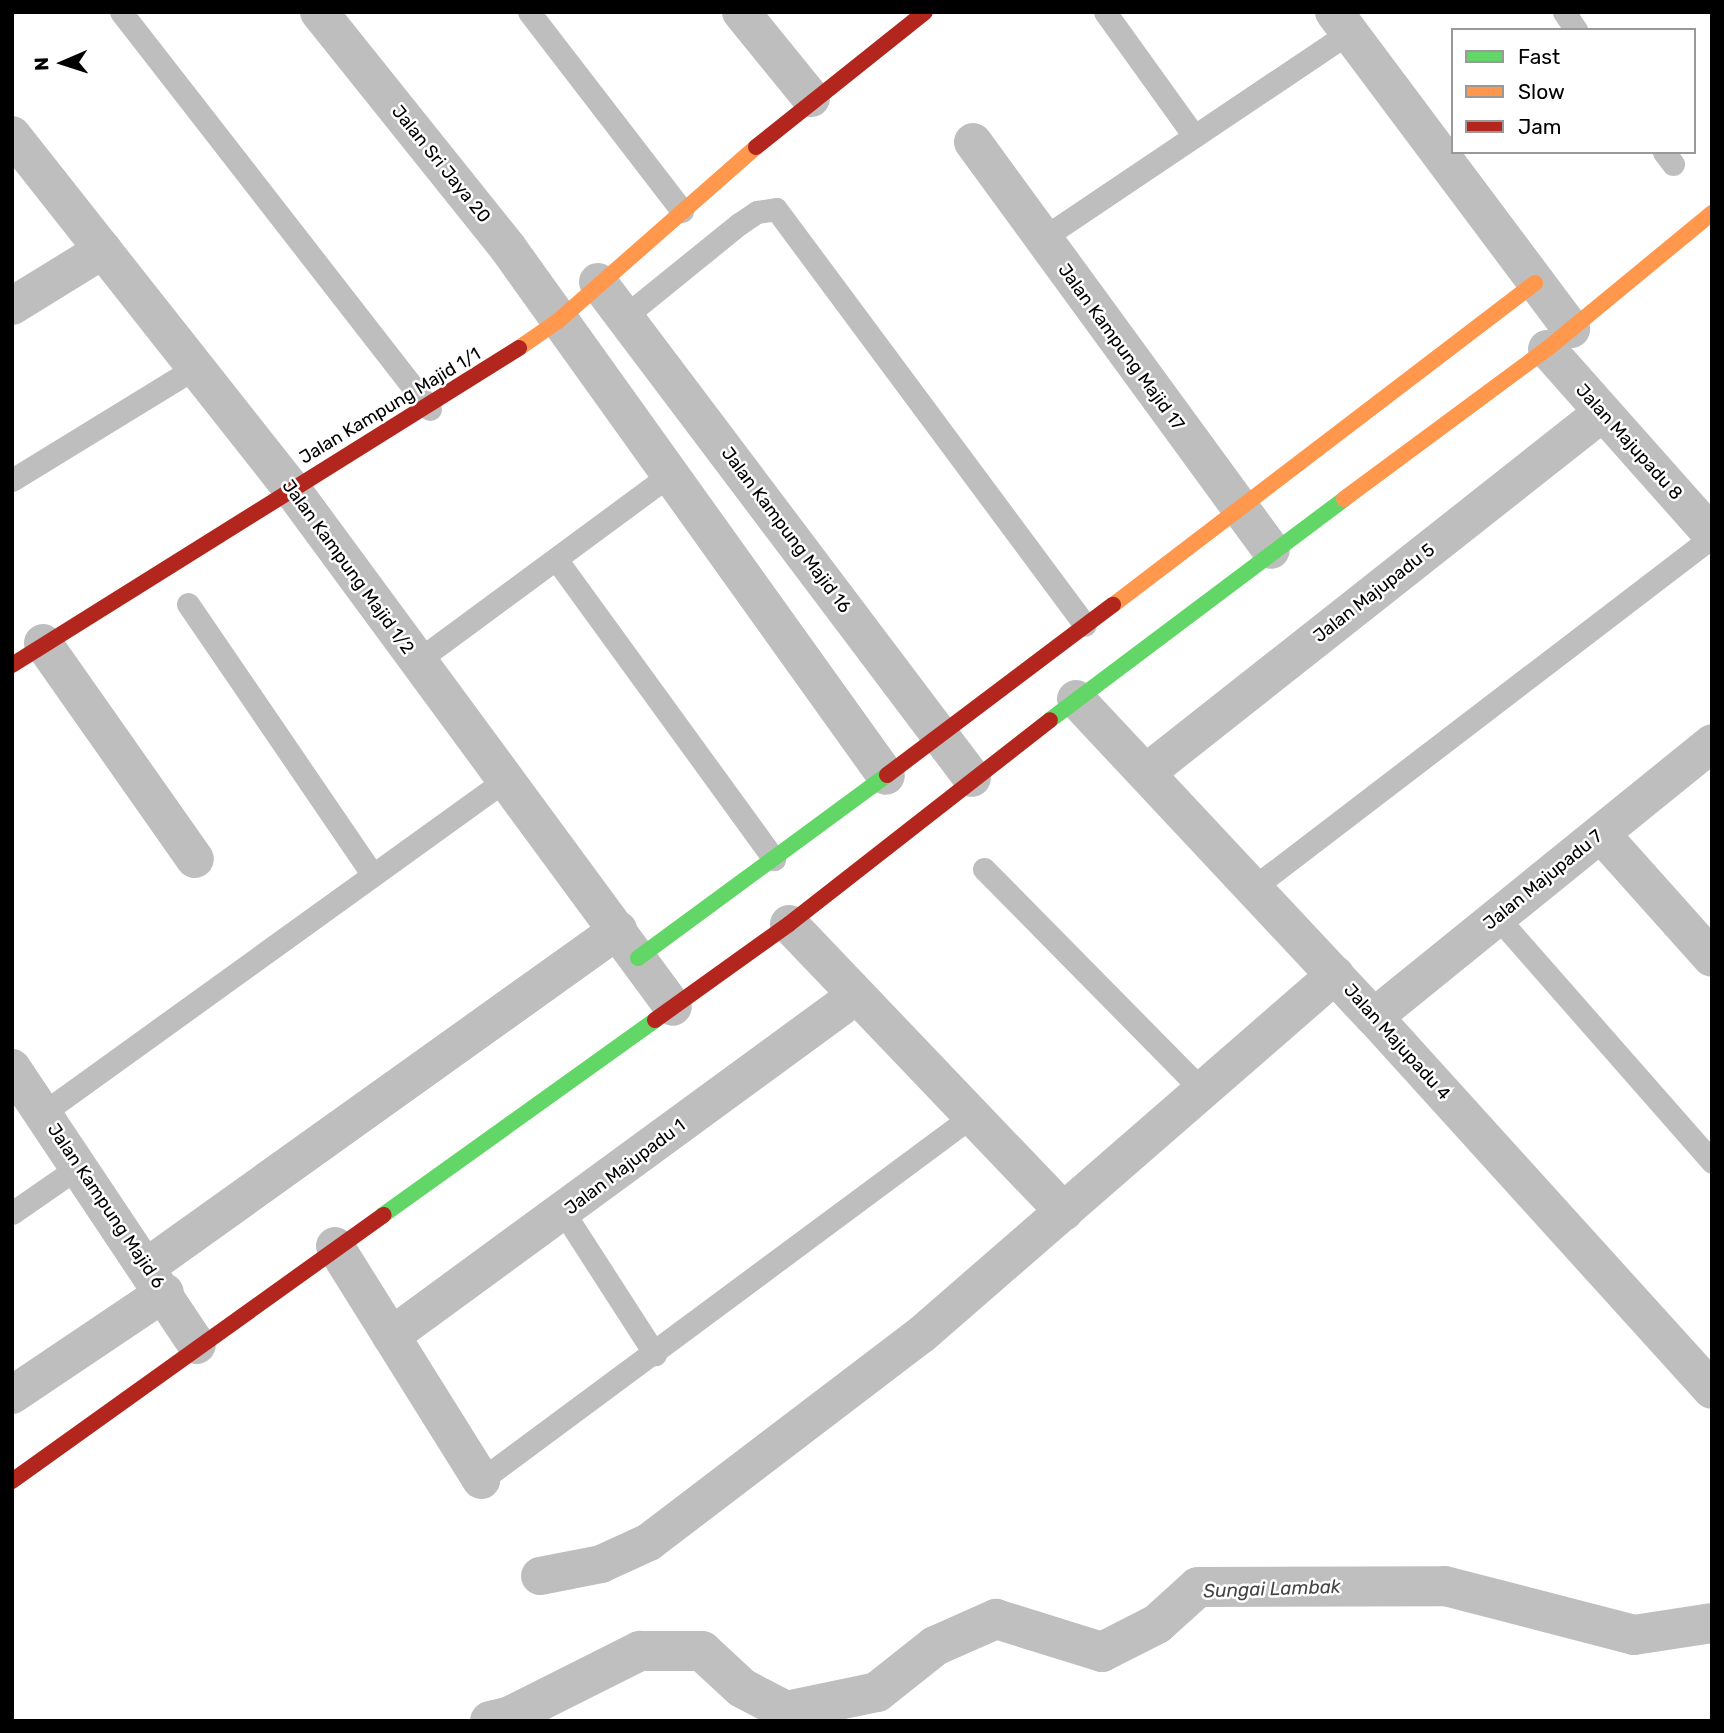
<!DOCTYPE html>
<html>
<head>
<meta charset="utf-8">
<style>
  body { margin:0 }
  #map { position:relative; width:1724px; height:1733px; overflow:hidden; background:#fff; font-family:Rubik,sans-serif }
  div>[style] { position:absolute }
  .canal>* { height:40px; margin:-20px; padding:0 20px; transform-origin:20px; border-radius:20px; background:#bfbfbf }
  .lane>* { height:23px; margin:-11.5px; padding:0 11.5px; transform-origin:11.5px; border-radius:11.5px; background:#bebebe }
  .street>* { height:38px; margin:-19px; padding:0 19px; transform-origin:19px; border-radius:19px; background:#bebebe }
  .fast>* { height:16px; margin:-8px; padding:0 8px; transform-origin:8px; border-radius:8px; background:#63d668 }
  .slow>* { height:16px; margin:-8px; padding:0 8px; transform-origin:8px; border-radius:8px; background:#ff974d }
  .jam>* { height:16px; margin:-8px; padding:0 8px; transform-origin:8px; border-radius:8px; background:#b3261e }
  span { translate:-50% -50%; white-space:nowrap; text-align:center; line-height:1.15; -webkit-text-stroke:5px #fff; paint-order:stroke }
  .street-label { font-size:18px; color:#000 }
  .water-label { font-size:19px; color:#444; font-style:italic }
  .frame { position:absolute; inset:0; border:14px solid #000; pointer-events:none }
  .legend { position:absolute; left:1451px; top:28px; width:245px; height:126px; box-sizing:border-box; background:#fff; border:2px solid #999; margin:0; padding:9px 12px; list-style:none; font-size:21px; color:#000 }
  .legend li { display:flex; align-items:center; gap:14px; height:35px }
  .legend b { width:35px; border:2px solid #999 }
  .north { position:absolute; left:28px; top:28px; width:70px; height:70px; -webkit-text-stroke:5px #fff; paint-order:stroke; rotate:267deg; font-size:19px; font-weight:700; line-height:28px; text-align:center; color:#000 }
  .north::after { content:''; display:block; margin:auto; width:24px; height:32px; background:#000; clip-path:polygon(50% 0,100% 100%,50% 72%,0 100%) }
</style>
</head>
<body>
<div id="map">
  <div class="canal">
    <i style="left:490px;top:1721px;width:18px;rotate:-13deg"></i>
    <i style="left:508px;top:1717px;width:148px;rotate:-26.6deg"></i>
    <i style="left:640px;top:1651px;width:62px"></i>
    <i style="left:702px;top:1651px;width:54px;rotate:42.8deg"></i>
    <i style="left:742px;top:1688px;width:50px;rotate:27.6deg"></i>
    <i style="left:786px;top:1711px;width:93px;rotate:-11.8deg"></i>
    <i style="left:877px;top:1692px;width:74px;rotate:-38.4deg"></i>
    <i style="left:935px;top:1646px;width:67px;rotate:-23.9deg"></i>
    <i style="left:996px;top:1619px;width:111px;rotate:17.3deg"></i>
    <i style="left:1102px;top:1652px;width:62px;rotate:-27deg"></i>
    <i style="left:1157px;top:1624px;width:55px;rotate:-42.1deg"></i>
    <i style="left:1198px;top:1587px;width:247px;rotate:-0.2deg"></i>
    <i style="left:1445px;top:1586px;width:195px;rotate:14.5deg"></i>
    <i style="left:1634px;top:1635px;width:79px;rotate:-8.7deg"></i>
  </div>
  <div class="lane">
    <i style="left:121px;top:12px;width:503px;rotate:52.11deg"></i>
    <i style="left:529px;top:12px;width:251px;rotate:52.4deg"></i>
    <i style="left:1105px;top:12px;width:153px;rotate:54.3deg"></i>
    <i style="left:1564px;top:12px;width:22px;rotate:56deg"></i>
    <i style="left:1664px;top:152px;width:15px;rotate:53deg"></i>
    <i style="left:1043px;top:238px;width:369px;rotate:-33.9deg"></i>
    <i style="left:624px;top:317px;width:148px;rotate:-39deg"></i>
    <i style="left:739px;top:224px;width:22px;rotate:-34deg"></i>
    <i style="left:757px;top:212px;width:19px;rotate:-9deg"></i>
    <i style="left:776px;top:209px;width:518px;rotate:53.4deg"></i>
    <i style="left:12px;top:480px;width:215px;rotate:-31.5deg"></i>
    <i style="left:556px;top:559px;width:371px;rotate:54deg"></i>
    <i style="left:188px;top:604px;width:328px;rotate:55.7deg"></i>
    <i style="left:417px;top:661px;width:315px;rotate:-36.4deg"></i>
    <i style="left:984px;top:869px;width:313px;rotate:45.4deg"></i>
    <i style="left:1253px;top:888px;width:578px;rotate:-37.41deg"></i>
    <i style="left:1497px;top:917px;width:326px;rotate:48.7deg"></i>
    <i style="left:43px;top:1113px;width:570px;rotate:-35.78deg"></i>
    <i style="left:12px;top:1213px;width:79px;rotate:-34.7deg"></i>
    <i style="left:564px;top:1213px;width:168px;rotate:57.2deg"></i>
    <i style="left:481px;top:1480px;width:611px;rotate:-36.55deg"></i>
  </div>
  <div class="street">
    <i style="left:319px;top:12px;width:302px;rotate:51.3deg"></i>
    <i style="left:508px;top:248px;width:649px;rotate:54.4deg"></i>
    <i style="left:741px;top:12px;width:111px;rotate:50.9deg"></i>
    <i style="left:1334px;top:12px;width:396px;rotate:53.2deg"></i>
    <i style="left:12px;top:135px;width:450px;rotate:51.7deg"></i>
    <i style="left:291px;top:488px;width:644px;rotate:53.65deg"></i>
    <i style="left:973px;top:142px;width:505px;rotate:53.86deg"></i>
    <i style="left:598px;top:282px;width:621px;rotate:52.98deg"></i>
    <i style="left:12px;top:306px;width:107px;rotate:-31.6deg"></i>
    <i style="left:1547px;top:349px;width:249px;rotate:48.4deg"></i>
    <i style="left:43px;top:643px;width:264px;rotate:54.9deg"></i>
    <i style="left:1076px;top:699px;width:436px;rotate:46.9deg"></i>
    <i style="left:1374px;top:1017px;width:503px;rotate:47.82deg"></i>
    <i style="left:1146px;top:773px;width:581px;rotate:-38.29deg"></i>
    <i style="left:1601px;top:834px;width:166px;rotate:48.2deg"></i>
    <i style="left:789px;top:924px;width:398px;rotate:46.3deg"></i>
    <i style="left:1374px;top:1017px;width:435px;rotate:-39deg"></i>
    <i style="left:12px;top:1068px;width:333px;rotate:56.3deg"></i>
    <i style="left:335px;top:1246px;width:276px;rotate:58deg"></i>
    <i style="left:148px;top:1266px;width:578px;rotate:-35.56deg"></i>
    <i style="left:391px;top:1336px;width:577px;rotate:-36.2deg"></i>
    <i style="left:12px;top:1395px;width:184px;rotate:-33.9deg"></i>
    <i style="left:540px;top:1576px;width:62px;rotate:-11.1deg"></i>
    <i style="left:601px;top:1564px;width:53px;rotate:-24.6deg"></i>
    <i style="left:649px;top:1542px;width:342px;rotate:-37.3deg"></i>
    <i style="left:921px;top:1335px;width:549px;rotate:-41.01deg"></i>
  </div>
  <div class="fast">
    <i style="left:1050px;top:720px;width:368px;rotate:-36.9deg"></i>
    <i style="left:638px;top:958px;width:309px;rotate:-36.3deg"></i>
    <i style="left:383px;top:1215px;width:335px;rotate:-35.6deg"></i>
  </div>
  <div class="slow">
    <i style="left:519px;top:348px;width:47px;rotate:-34.7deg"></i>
    <i style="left:558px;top:321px;width:264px;rotate:-41.3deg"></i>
    <i style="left:1344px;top:499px;width:252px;rotate:-36.5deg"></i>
    <i style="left:1547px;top:349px;width:214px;rotate:-39.5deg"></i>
    <i style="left:1113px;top:605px;width:531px;rotate:-37.34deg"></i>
  </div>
  <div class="jam">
    <i style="left:756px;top:147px;width:216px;rotate:-38.6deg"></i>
    <i style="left:12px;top:665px;width:598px;rotate:-32.02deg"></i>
    <i style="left:887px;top:775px;width:283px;rotate:-37deg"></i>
    <i style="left:655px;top:1020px;width:165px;rotate:-35.6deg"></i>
    <i style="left:789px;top:924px;width:331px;rotate:-38deg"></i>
    <i style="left:12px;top:1481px;width:457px;rotate:-35.6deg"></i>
  </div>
  <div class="street-label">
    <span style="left:441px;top:164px;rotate:51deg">Jalan Sri Jaya 20</span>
    <span style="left:1121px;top:347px;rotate:54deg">Jalan Kampung Majid 17</span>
    <span style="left:390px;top:406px;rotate:-31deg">Jalan Kampung Majid 1/1</span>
    <span style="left:1629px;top:442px;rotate:48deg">Jalan Majupadu 8</span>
    <span style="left:786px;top:530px;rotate:53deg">Jalan Kampung Majid 16</span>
    <span style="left:348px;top:567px;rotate:54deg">Jalan Kampung Majid 1/2</span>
    <span style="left:1374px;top:593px;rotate:-38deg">Jalan Majupadu 5</span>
    <span style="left:1543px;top:880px;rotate:-39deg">Jalan Majupadu 7</span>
    <span style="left:1397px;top:1042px;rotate:48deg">Jalan Majupadu 4</span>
    <span style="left:625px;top:1167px;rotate:-37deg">Jalan Majupadu 1</span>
    <span style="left:106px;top:1206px;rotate:56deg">Jalan Kampung Majid 6</span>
  </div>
  <div class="water-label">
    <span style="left:1272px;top:1589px;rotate:-2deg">Sungai Lambak</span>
  </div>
  <div class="frame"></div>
  <ul class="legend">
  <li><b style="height:9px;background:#63d668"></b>Fast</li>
  <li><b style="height:9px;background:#ff974d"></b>Slow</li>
  <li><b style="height:9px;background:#b3261e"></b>Jam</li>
  </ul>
  <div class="north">N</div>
</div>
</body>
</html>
